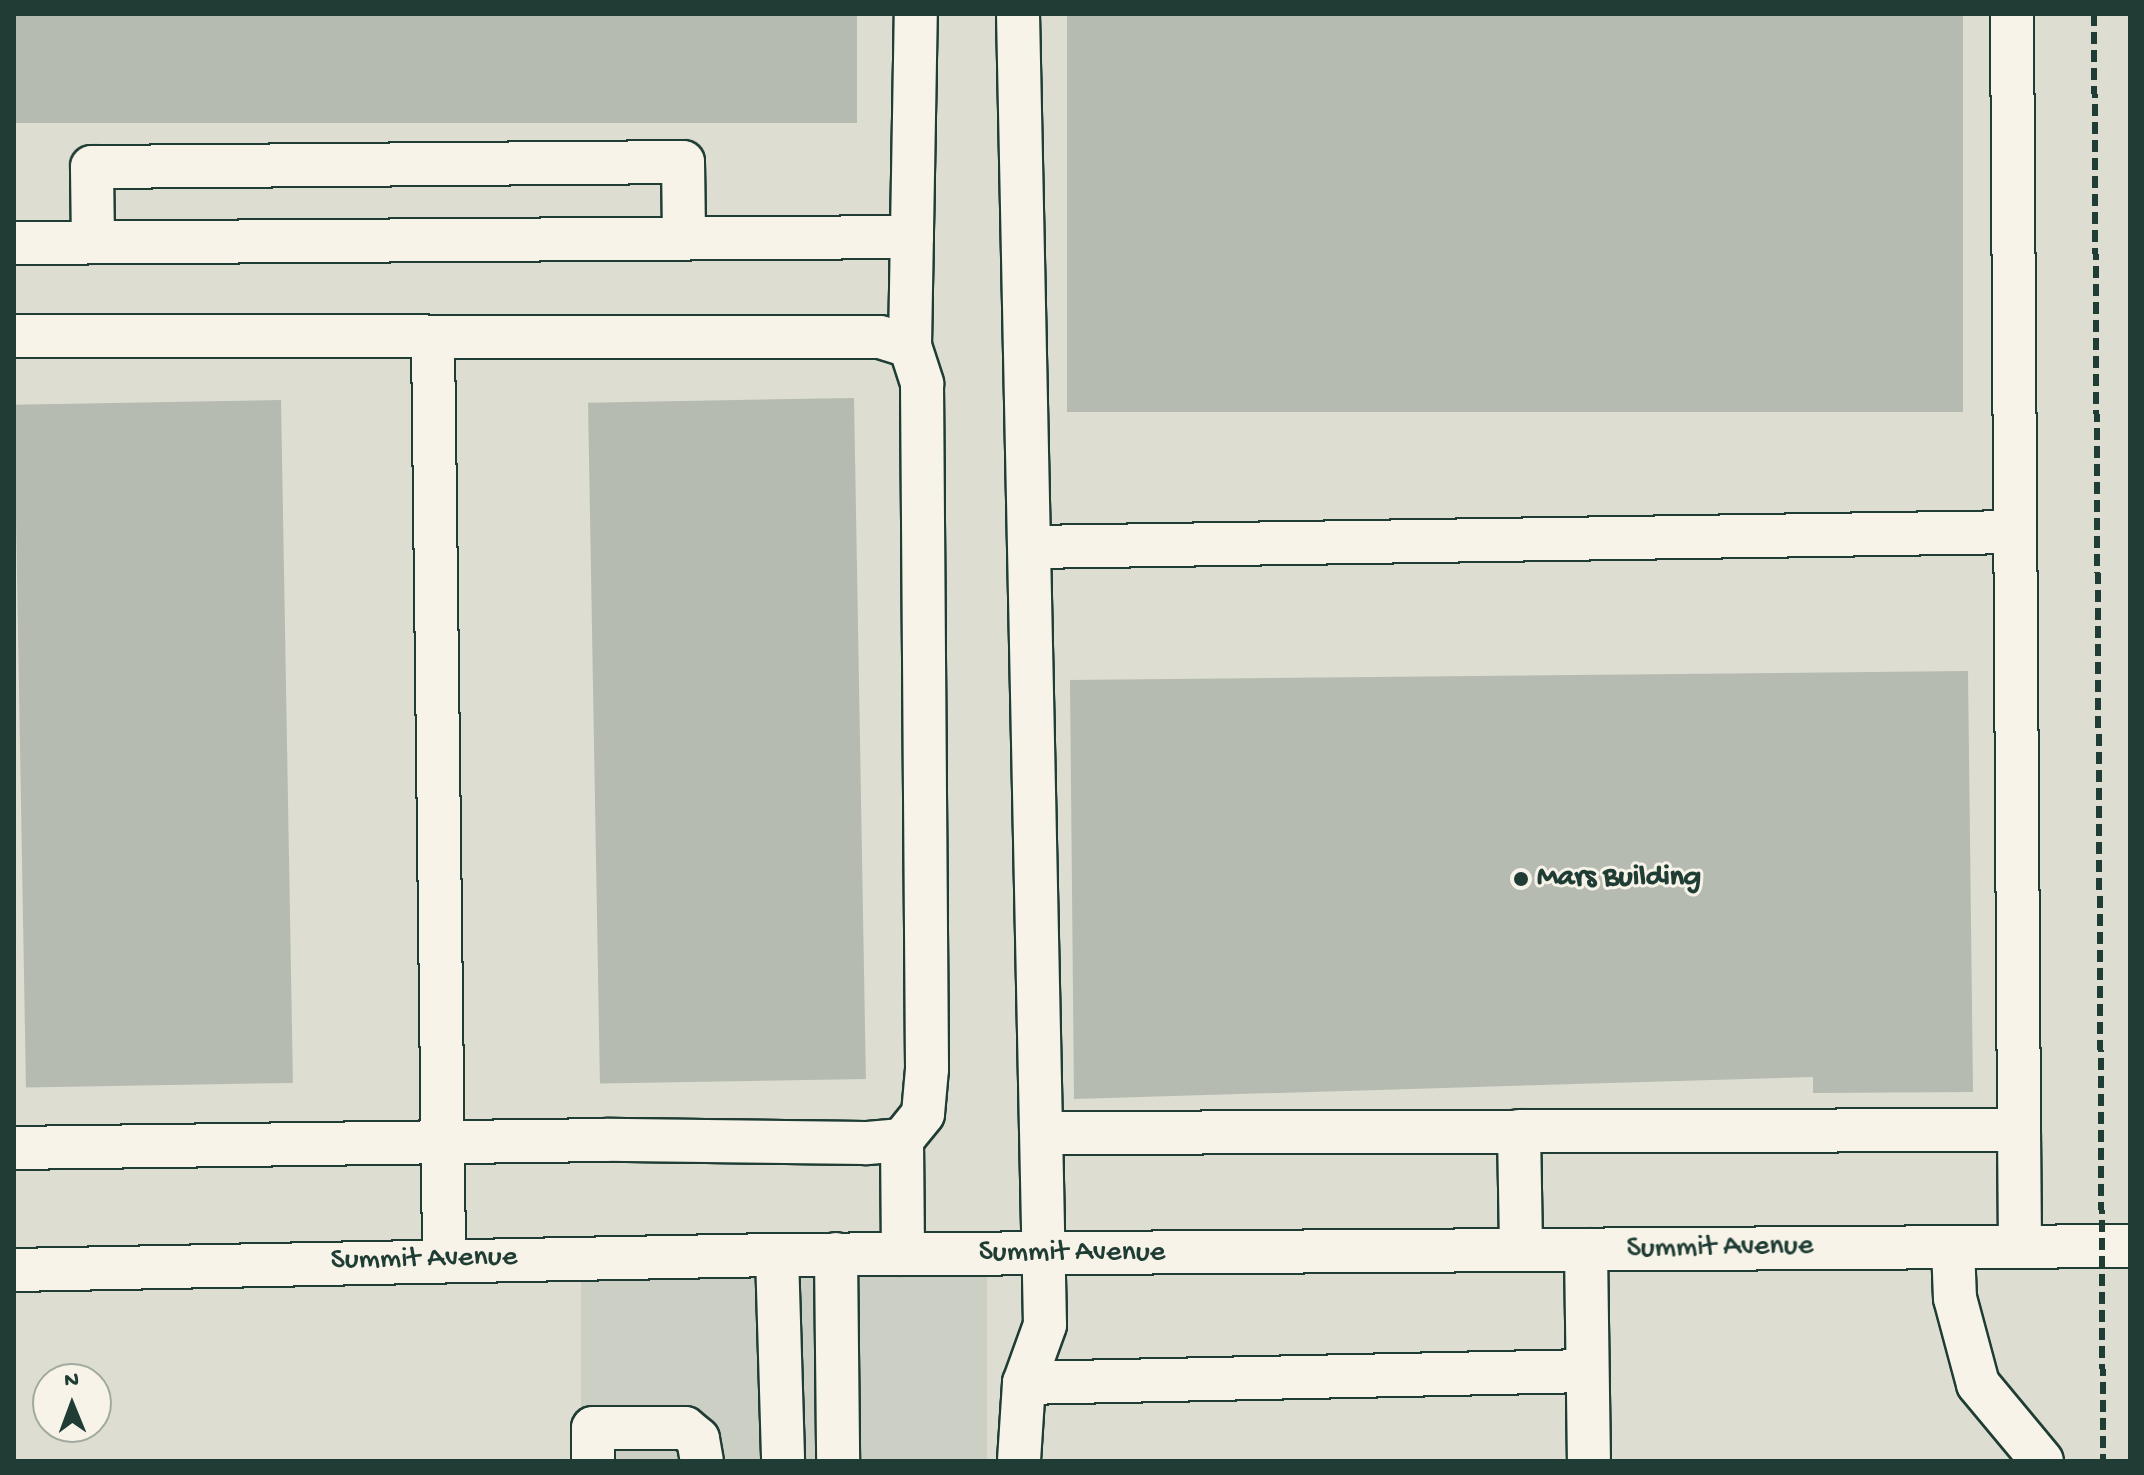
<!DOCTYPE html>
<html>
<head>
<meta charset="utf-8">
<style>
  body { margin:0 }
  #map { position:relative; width:2144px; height:1475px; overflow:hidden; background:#eeece1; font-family:"Gochi Hand",sans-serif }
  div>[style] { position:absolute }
  .built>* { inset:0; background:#ddddd2 }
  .green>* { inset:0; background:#cccfc4; transform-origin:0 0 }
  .building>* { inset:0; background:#b5bbb0; transform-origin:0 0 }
  .roads { filter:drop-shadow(2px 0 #1f3d34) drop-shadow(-2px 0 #1f3d34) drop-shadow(0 2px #1f3d34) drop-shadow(0 -2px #1f3d34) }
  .minor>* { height:42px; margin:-21px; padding:0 21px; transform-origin:21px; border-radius:21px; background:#f7f3e8 }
  .rail>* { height:6px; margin-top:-3px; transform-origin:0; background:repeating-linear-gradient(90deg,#1f3d34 0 12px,transparent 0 18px) }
  .dots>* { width:22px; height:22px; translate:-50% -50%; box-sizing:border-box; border:4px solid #f7f3e8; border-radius:50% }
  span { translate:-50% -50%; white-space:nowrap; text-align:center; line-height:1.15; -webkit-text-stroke:6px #f7f3e8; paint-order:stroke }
  .poi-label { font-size:30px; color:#1f3d34; font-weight:700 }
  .left { translate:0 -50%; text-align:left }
  .street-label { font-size:30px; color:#1f3d34 }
  .frame { position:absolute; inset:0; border:16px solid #1f3d34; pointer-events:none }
  .north { position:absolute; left:32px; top:1363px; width:80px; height:80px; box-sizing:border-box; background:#f7f3e8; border:2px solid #a1aaa0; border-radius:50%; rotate:359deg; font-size:22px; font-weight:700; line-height:32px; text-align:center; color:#1f3d34 }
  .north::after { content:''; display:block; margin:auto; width:28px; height:36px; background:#1f3d34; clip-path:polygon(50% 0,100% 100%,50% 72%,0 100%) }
</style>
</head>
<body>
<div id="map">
  <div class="built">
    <i style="clip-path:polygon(evenodd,14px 14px,2130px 14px,2130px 1461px,14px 1461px,14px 14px,48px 1379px,96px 1379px,96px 1427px,48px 1427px,48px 1379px)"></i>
  </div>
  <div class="green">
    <i style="left:987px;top:1268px;width:193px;height:406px;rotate:90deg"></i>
  </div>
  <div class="building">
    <i style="left:14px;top:14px;width:843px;height:109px"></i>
    <i style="left:1067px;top:14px;width:896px;height:398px"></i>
    <i style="left:854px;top:398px;width:681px;height:266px;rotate:89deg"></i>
    <i style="left:281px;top:400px;width:683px;height:267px;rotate:89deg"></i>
    <i style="clip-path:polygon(1968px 671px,1973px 1092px,1813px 1093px,1813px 1077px,1074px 1099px,1070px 680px)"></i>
  </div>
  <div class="roads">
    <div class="minor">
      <i style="left:1018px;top:14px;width:1311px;rotate:88.82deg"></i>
      <i style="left:1045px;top:1325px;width:62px;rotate:109.9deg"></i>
      <i style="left:1024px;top:1383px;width:78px;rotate:93.7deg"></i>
      <i style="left:2012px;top:14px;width:1116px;rotate:89.64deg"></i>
      <i style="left:93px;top:242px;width:75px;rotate:-90.8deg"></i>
      <i style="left:92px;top:167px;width:591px;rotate:-0.48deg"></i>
      <i style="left:683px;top:162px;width:76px;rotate:89.2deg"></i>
      <i style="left:14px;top:243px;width:898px;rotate:-0.38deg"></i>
      <i style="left:14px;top:336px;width:866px;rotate:0.07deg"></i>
      <i style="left:880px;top:337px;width:31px;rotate:17deg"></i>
      <i style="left:910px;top:346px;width:40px;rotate:72deg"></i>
      <i style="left:922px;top:384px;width:685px;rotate:89.58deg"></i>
      <i style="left:927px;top:1069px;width:45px;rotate:95.1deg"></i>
      <i style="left:923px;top:1114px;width:33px;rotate:129deg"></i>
      <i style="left:902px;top:1140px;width:37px;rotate:175deg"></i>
      <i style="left:865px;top:1143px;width:259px;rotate:-179.3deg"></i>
      <i style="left:606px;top:1140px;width:592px;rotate:179.23deg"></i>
      <i style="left:433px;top:339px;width:920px;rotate:89.31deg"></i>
      <i style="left:910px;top:346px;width:332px;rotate:-89deg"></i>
      <i style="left:1030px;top:547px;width:985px;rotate:-0.87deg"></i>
      <i style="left:1519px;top:1131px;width:119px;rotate:89deg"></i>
      <i style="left:1044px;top:1133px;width:975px;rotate:-0.18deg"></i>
      <i style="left:2019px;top:1130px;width:116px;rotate:89.5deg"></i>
      <i style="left:902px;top:1140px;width:114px;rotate:89.5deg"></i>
      <i style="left:1953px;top:1247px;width:51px;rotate:87.8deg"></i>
      <i style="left:1955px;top:1298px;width:89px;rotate:75deg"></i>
      <i style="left:1978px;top:1384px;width:100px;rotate:50.3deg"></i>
      <i style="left:1586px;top:1250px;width:211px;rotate:89.2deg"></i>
      <i style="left:836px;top:1254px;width:207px;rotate:89.4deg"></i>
      <i style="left:777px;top:1255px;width:206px;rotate:88.3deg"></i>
      <i style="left:14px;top:1270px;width:763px;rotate:-1.13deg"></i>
      <i style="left:777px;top:1255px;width:1353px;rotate:-0.38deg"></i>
      <i style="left:1024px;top:1383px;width:563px;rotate:-1.22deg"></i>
      <i style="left:593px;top:1461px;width:33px;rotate:-90deg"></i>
      <i style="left:593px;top:1428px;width:92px"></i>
      <i style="left:685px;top:1428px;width:17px;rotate:40deg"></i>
      <i style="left:698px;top:1439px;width:22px;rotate:80deg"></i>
    </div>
  </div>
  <div class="rail">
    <i style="left:2094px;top:14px;width:1447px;rotate:89.64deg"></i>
  </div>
  <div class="dots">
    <i style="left:1521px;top:879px;background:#1f3d34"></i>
  </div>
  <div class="poi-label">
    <span class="left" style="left:1537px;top:879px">Mars Building</span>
  </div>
  <div class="street-label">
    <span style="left:1720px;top:1249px;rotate:-1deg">Summit Avenue</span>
    <span style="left:1072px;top:1254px">Summit Avenue</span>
    <span style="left:424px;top:1260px;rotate:-1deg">Summit Avenue</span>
  </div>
  <div class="frame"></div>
  <div class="north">N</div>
</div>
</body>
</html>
